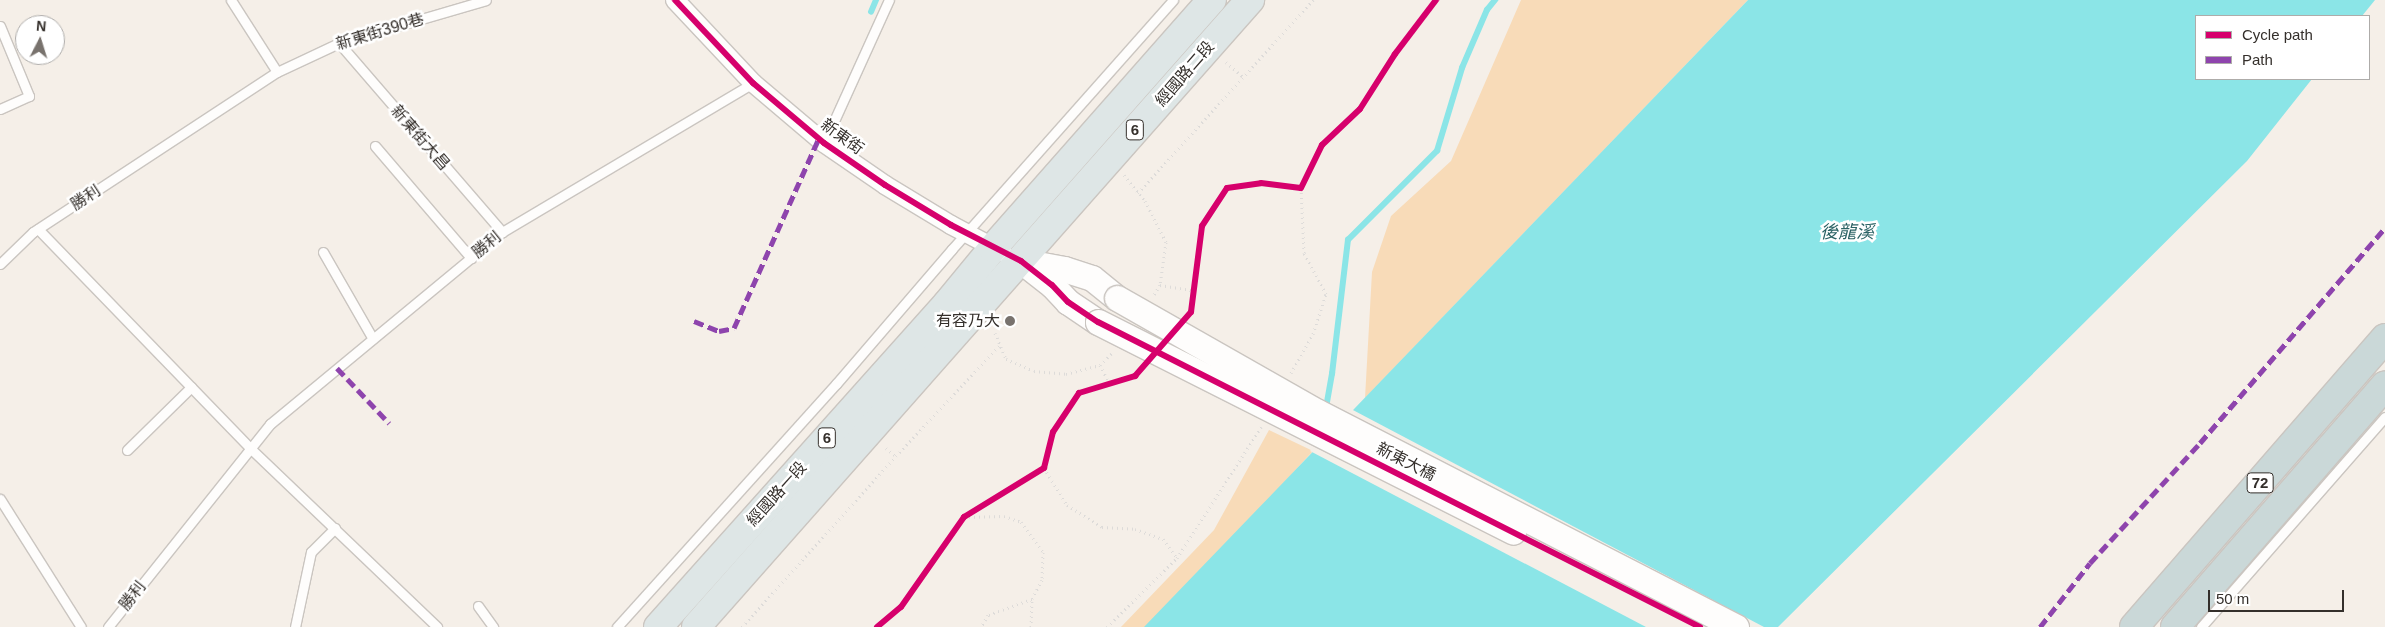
<!DOCTYPE html>
<html>
<head>
<meta charset="utf-8">
<style>
  body { margin:0 }
  #map { position:relative; width:2385px; height:627px; overflow:hidden; background:#f5efe8; font-family:Arial,"Noto Sans TC",sans-serif }
  div>[style] { position:absolute }
  .green>* { inset:0; background:#f8dbb8 }
  .water>* { inset:0; background:#8be5e7 }
  .pier>* { inset:0; background:#f5efe8 }
  .stream>* { height:5.5px; margin:-2.75px; padding:0 2.75px; transform-origin:2.75px; border-radius:2.75px; background:#8be5e7 }
  .path>* { height:3px; margin-top:-1.5px; transform-origin:0; background:repeating-linear-gradient(90deg,#dddbd9 0 1px,transparent 0 5px) }
  .roads { filter:drop-shadow(1px 0 #cac5c0) drop-shadow(-1px 0 #cac5c0) drop-shadow(0 1px #cac5c0) drop-shadow(0 -1px #cac5c0) }
  .lane>* { height:9px; margin:-4.5px; padding:0 4.5px; transform-origin:4.5px; border-radius:4.5px; background:#fefdfc }
  .street>* { height:18px; margin:-9px; padding:0 9px; transform-origin:9px; border-radius:9px; background:#fefdfc }
  .secondary>* { height:25px; margin:-12.5px; padding:0 12.5px; transform-origin:12.5px; border-radius:12.5px; background:#fefdfc }
  .primary>* { height:28px; margin:-14px; padding:0 14px; transform-origin:14px; border-radius:14px; background:#dee6e6 }
  .highway>* { height:28px; margin:-14px; padding:0 14px; transform-origin:14px; border-radius:14px; background:#cad8d8 }
  .bridges { filter:drop-shadow(1px 0 #cac5c0) drop-shadow(-1px 0 #cac5c0) drop-shadow(0 1px #cac5c0) drop-shadow(0 -1px #cac5c0) }
  .secondary-bridge>* { height:25px; margin:-12.5px; padding:0 12.5px; transform-origin:12.5px; border-radius:12.5px; background:#fefdfc }
  .quiet>* { height:5px; margin-top:-2.5px; transform-origin:0; background:repeating-linear-gradient(90deg,#8e44ad 0 10px,transparent 0 15px) }
  .cycleway>* { height:6px; margin:-3px; padding:0 3px; transform-origin:3px; border-radius:3px; background:#d6006c }
  .dots>* { width:14px; height:14px; translate:-50% -50%; box-sizing:border-box; border:2px solid #fff; border-radius:50% }
  span { translate:-50% -50%; white-space:nowrap; text-align:center; line-height:1.15; -webkit-text-stroke:5px #fff; paint-order:stroke }
  .shield-label span { padding:1px 4px; background:#fff; border:1px solid; border-radius:4px; -webkit-text-stroke-width:0 }
  .shield-label { font-size:15px; color:#342f2b; font-weight:700 }
  .street-label { font-size:16px; color:#342f2b }
  .poi-label { font-size:16px; color:#342f2b }
  .right { translate:-100% -50%; text-align:right }
  .water-label { font-size:18px; color:#2b6264; font-style:italic }
  .legend { position:absolute; left:2195px; top:15px; width:175px; height:65px; box-sizing:border-box; background:#fff; border:1px solid #aeacaa; margin:0; padding:6px 9px; list-style:none; font-size:15px; color:#342f2b }
  .legend li { display:flex; align-items:center; gap:10px; height:25px }
  .legend b { width:25px; border:1px solid #aeacaa }
  .north { position:absolute; left:15px; top:15px; width:50px; height:50px; box-sizing:border-box; background:#fff; border:1px solid #aeacaa; border-radius:50%; rotate:5deg; font-size:14px; font-weight:700; line-height:20px; text-align:center; color:#342f2b }
  .north::after { content:''; display:block; margin:auto; width:18px; height:22px; background:#78726d; clip-path:polygon(50% 0,100% 100%,50% 72%,0 100%) }
  .scale { position:absolute; left:2208px; top:590px; width:136px; height:22px; box-sizing:border-box; border:2px solid #342f2b; border-top:0; padding-left:6px; font-size:15px; line-height:18px; white-space:nowrap; color:#342f2b; -webkit-text-stroke:4px #fff; paint-order:stroke }
</style>
</head>
<body>
<div id="map">
  <div class="green">
    <i style="clip-path:polygon(1521px 0,1748px 0,1365px 398px,1372px 272px,1391px 216px,1451px 161px)"></i>
    <i style="clip-path:polygon(1269px 430px,1313px 451px,1151px 627px,1121px 627px,1214px 530px)"></i>
  </div>
  <div class="water">
    <i style="clip-path:polygon(1748px 0,2375px 0,2362px 16px,2196px 16px,2196px 79px,2312px 79px,2247px 161px,1778px 627px,1144px 627px)"></i>
  </div>
  <div class="pier">
    <i style="clip-path:polygon(1351px 409px,1764px 627px,1646px 627px,1310px 451px)"></i>
  </div>
  <div class="stream">
    <i style="left:871px;top:12px;width:13px;rotate:-67deg"></i>
    <i style="left:1326px;top:408px;width:35px;rotate:-80deg"></i>
    <i style="left:1332px;top:374px;width:135px;rotate:-83.2deg"></i>
    <i style="left:1348px;top:240px;width:126px;rotate:-45deg"></i>
    <i style="left:1437px;top:151px;width:87px;rotate:-73.2deg"></i>
    <i style="left:1462px;top:68px;width:63px;rotate:-66.7deg"></i>
    <i style="left:1487px;top:10px;width:13px;rotate:-51deg"></i>
  </div>
  <div class="path">
    <i style="left:1226px;top:62px;width:23px;rotate:41deg"></i>
    <i style="left:1124px;top:175px;width:33px;rotate:51deg"></i>
    <i style="left:1145px;top:201px;width:46px;rotate:62.9deg"></i>
    <i style="left:1166px;top:242px;width:43px;rotate:97.9deg"></i>
    <i style="left:1160px;top:285px;width:13px;rotate:122deg"></i>
    <i style="left:1138px;top:193px;width:261px;rotate:-47.8deg"></i>
    <i style="left:1160px;top:285px;width:33px;rotate:9deg"></i>
    <i style="left:995px;top:333px;width:28px;rotate:67deg"></i>
    <i style="left:1006px;top:359px;width:30px;rotate:23deg"></i>
    <i style="left:1034px;top:371px;width:32px;rotate:5deg"></i>
    <i style="left:1066px;top:374px;width:35px;rotate:-15deg"></i>
    <i style="left:1100px;top:365px;width:18px;rotate:-45deg"></i>
    <i style="left:1100px;top:365px;width:20px;rotate:63deg"></i>
    <i style="left:1291px;top:373px;width:45px;rotate:-60.6deg"></i>
    <i style="left:1313px;top:334px;width:42px;rotate:-72deg"></i>
    <i style="left:1326px;top:294px;width:47px;rotate:-118.2deg"></i>
    <i style="left:1304px;top:253px;width:65px;rotate:-92.6deg"></i>
    <i style="left:886px;top:448px;width:13px;rotate:39deg"></i>
    <i style="left:1044px;top:468px;width:44px;rotate:58.1deg"></i>
    <i style="left:1067px;top:505px;width:41px;rotate:32.2deg"></i>
    <i style="left:1102px;top:527px;width:33px;rotate:3deg"></i>
    <i style="left:1135px;top:529px;width:30px;rotate:20deg"></i>
    <i style="left:1163px;top:539px;width:24px;rotate:54deg"></i>
    <i style="left:964px;top:517px;width:40px;rotate:-1.4deg"></i>
    <i style="left:1004px;top:516px;width:18px;rotate:19deg"></i>
    <i style="left:1021px;top:522px;width:37px;rotate:54deg"></i>
    <i style="left:1043px;top:552px;width:28px;rotate:92deg"></i>
    <i style="left:1042px;top:580px;width:21px;rotate:118deg"></i>
    <i style="left:1032px;top:599px;width:47px;rotate:160deg"></i>
    <i style="left:988px;top:615px;width:14px;rotate:120deg"></i>
    <i style="left:742px;top:627px;width:230px;rotate:-48deg"></i>
    <i style="left:896px;top:456px;width:151px;rotate:-46.9deg"></i>
    <i style="left:1031px;top:627px;width:28px;rotate:-88deg"></i>
    <i style="left:1107px;top:627px;width:98px;rotate:-44.6deg"></i>
    <i style="left:1177px;top:558px;width:156px;rotate:-57.3deg"></i>
  </div>
  <div class="roads">
    <div class="lane">
      <i style="left:231px;top:0;width:85px;rotate:57.4deg"></i>
      <i style="left:0;top:26px;width:76px;rotate:67.5deg"></i>
      <i style="left:29px;top:96px;width:32px;rotate:156deg"></i>
      <i style="left:339px;top:43px;width:250px;rotate:49.2deg"></i>
      <i style="left:824px;top:143px;width:157px;rotate:-65.6deg"></i>
      <i style="left:375px;top:146px;width:148px;rotate:49.4deg"></i>
      <i style="left:38px;top:229px;width:305px;rotate:45.9deg"></i>
      <i style="left:250px;top:448px;width:259px;rotate:43.7deg"></i>
      <i style="left:323px;top:252px;width:100px;rotate:60.1deg"></i>
      <i style="left:0;top:264px;width:46px;rotate:-44.1deg"></i>
      <i style="left:33px;top:232px;width:292px;rotate:-33.3deg"></i>
      <i style="left:277px;top:72px;width:68px;rotate:-25.1deg"></i>
      <i style="left:339px;top:43px;width:153px;rotate:-16.3deg"></i>
      <i style="left:127px;top:450px;width:90px;rotate:-44.5deg"></i>
      <i style="left:0;top:499px;width:151px;rotate:57.7deg"></i>
      <i style="left:478px;top:606px;width:26px;rotate:54deg"></i>
      <i style="left:108px;top:627px;width:260px;rotate:-51.4deg"></i>
      <i style="left:270px;top:424px;width:301px;rotate:-39.6deg"></i>
      <i style="left:502px;top:232px;width:292px;rotate:-30.7deg"></i>
      <i style="left:295px;top:627px;width:77px;rotate:-78deg"></i>
      <i style="left:311px;top:552px;width:34px;rotate:-45deg"></i>
      <i style="left:617px;top:627px;width:327px;rotate:-48deg"></i>
      <i style="left:836px;top:384px;width:178px;rotate:-49.3deg"></i>
      <i style="left:952px;top:249px;width:333px;rotate:-48.4deg"></i>
      <i style="left:2201px;top:627px;width:279px;rotate:-48.8deg"></i>
    </div>
    <div class="street">
      <i style="left:675px;top:0;width:114px;rotate:46.8deg"></i>
      <i style="left:753px;top:83px;width:93px;rotate:40.2deg"></i>
      <i style="left:824px;top:143px;width:74px;rotate:34.5deg"></i>
      <i style="left:885px;top:185px;width:77px;rotate:31.2deg"></i>
      <i style="left:951px;top:225px;width:58px;rotate:27.9deg"></i>
    </div>
    <div class="secondary">
      <i style="left:1021px;top:261px;width:44px;rotate:10.5deg"></i>
      <i style="left:1064px;top:269px;width:29px;rotate:18deg"></i>
      <i style="left:1092px;top:278px;width:32px;rotate:39deg"></i>
      <i style="left:1025px;top:264px;width:34px;rotate:38deg"></i>
      <i style="left:1052px;top:285px;width:23px;rotate:47deg"></i>
      <i style="left:1068px;top:302px;width:36px;rotate:34deg"></i>
    </div>
    <div class="primary">
      <i style="left:658px;top:627px;width:433px;rotate:-48.2deg"></i>
      <i style="left:947px;top:304px;width:72px;rotate:-50.6deg"></i>
      <i style="left:993px;top:248px;width:331px;rotate:-48.6deg"></i>
      <i style="left:696px;top:627px;width:837px;rotate:-48.54deg"></i>
    </div>
    <div class="highway">
      <i style="left:2134px;top:627px;width:383px;rotate:-49deg"></i>
      <i style="left:2175px;top:627px;width:320px;rotate:-49deg"></i>
    </div>
  </div>
  <div class="bridges">
    <div class="secondary-bridge">
      <i style="left:1117px;top:298px;width:231px;rotate:29.6deg"></i>
      <i style="left:1318px;top:412px;width:470px;rotate:27.2deg"></i>
      <i style="left:1098px;top:322px;width:465px;rotate:26.8deg"></i>
    </div>
  </div>
  <div class="quiet">
    <i style="left:694px;top:321px;width:27px;rotate:22deg"></i>
    <i style="left:719px;top:331px;width:15px;rotate:-11deg"></i>
    <i style="left:734px;top:328px;width:208px;rotate:-65.9deg"></i>
    <i style="left:337px;top:368px;width:76px;rotate:46.6deg"></i>
    <i style="left:2040px;top:627px;width:81px;rotate:-52deg"></i>
    <i style="left:2090px;top:563px;width:163px;rotate:-47.5deg"></i>
    <i style="left:2200px;top:443px;width:284px;rotate:-49.3deg"></i>
  </div>
  <div class="cycleway">
    <i style="left:675px;top:0;width:114px;rotate:46.8deg"></i>
    <i style="left:753px;top:83px;width:93px;rotate:40.2deg"></i>
    <i style="left:824px;top:143px;width:74px;rotate:34.5deg"></i>
    <i style="left:885px;top:185px;width:77px;rotate:31.2deg"></i>
    <i style="left:951px;top:225px;width:79px;rotate:27.2deg"></i>
    <i style="left:1021px;top:261px;width:39px;rotate:38deg"></i>
    <i style="left:1052px;top:285px;width:23px;rotate:47deg"></i>
    <i style="left:1068px;top:302px;width:36px;rotate:34deg"></i>
    <i style="left:1098px;top:322px;width:675px;rotate:26.87deg"></i>
    <i style="left:877px;top:627px;width:31px;rotate:-40deg"></i>
    <i style="left:901px;top:607px;width:110px;rotate:-55deg"></i>
    <i style="left:964px;top:517px;width:94px;rotate:-31.5deg"></i>
    <i style="left:1044px;top:468px;width:37px;rotate:-76deg"></i>
    <i style="left:1053px;top:432px;width:47px;rotate:-56.3deg"></i>
    <i style="left:1079px;top:393px;width:59px;rotate:-16.9deg"></i>
    <i style="left:1135px;top:376px;width:85px;rotate:-48.8deg"></i>
    <i style="left:1191px;top:312px;width:87px;rotate:-82.7deg"></i>
    <i style="left:1202px;top:226px;width:45px;rotate:-56.7deg"></i>
    <i style="left:1227px;top:188px;width:34px;rotate:-8deg"></i>
    <i style="left:1261px;top:183px;width:40px;rotate:7.1deg"></i>
    <i style="left:1301px;top:188px;width:48px;rotate:-64deg"></i>
    <i style="left:1322px;top:145px;width:52px;rotate:-43.5deg"></i>
    <i style="left:1360px;top:109px;width:65px;rotate:-57.5deg"></i>
    <i style="left:1395px;top:54px;width:68px;rotate:-52.8deg"></i>
  </div>
  <div class="dots">
    <i style="left:1010px;top:321px;background:#78726d"></i>
  </div>
  <div class="shield-label">
    <span style="left:1135px;top:130px">6</span>
    <span style="left:827px;top:438px">6</span>
    <span style="left:2260px;top:483px">72</span>
  </div>
  <div class="street-label">
    <span style="left:380px;top:32px;rotate:-17deg">新東街390巷</span>
    <span style="left:1185px;top:74px;rotate:-49deg">經國路二段</span>
    <span style="left:842px;top:137px;rotate:36deg">新東街</span>
    <span style="left:420px;top:138px;rotate:49deg">新東街大昌</span>
    <span style="left:86px;top:198px;rotate:-33deg">勝利</span>
    <span style="left:487px;top:245px;rotate:-39deg">勝利</span>
    <span style="left:1406px;top:462px;rotate:27deg">新東大橋</span>
    <span style="left:777px;top:494px;rotate:-48deg">經國路一段</span>
    <span style="left:133px;top:596px;rotate:-52deg">勝利</span>
  </div>
  <div class="poi-label">
    <span class="right" style="left:1000px;top:321px">有容乃大</span>
  </div>
  <div class="water-label">
    <span style="left:1847px;top:232px">後龍溪</span>
  </div>
  <ul class="legend">
  <li><b style="height:6px;background:#d6006c"></b>Cycle path</li>
  <li><b style="height:6px;background:#8e44ad"></b>Path</li>
  </ul>
  <div class="north">N</div>
  <div class="scale">50 m</div>
</div>
</body>
</html>
